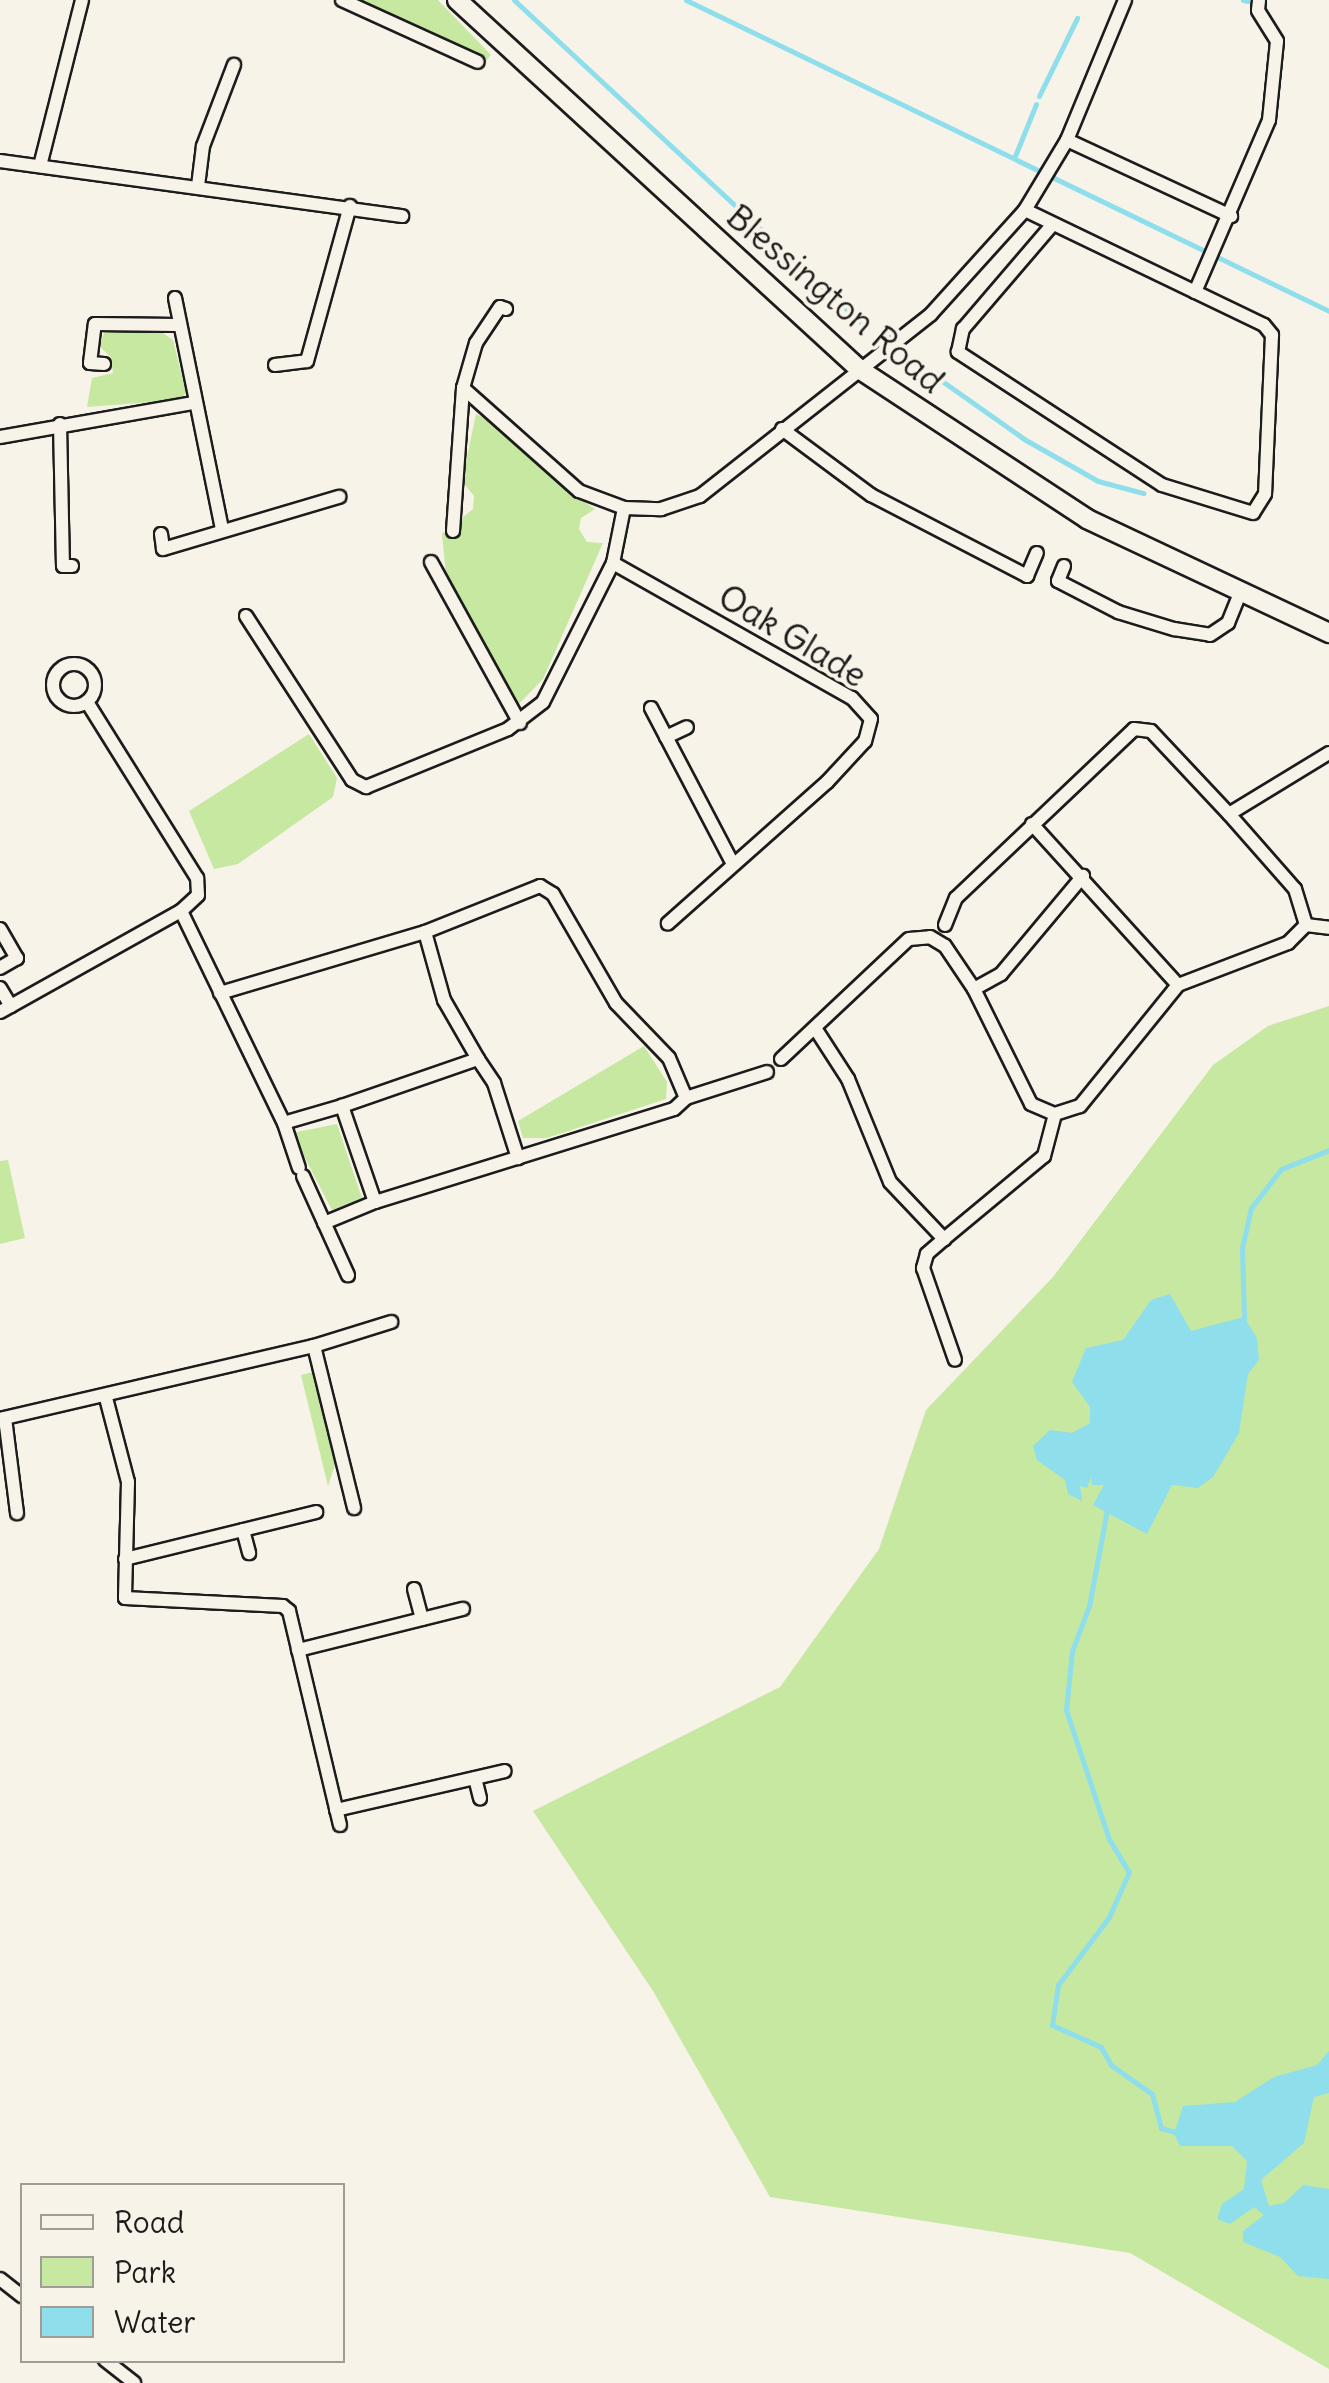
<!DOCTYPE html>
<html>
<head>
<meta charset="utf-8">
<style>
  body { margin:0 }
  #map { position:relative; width:1329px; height:2383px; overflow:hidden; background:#f7f3e8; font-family:Delius,sans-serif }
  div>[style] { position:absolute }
  .green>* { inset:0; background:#c7e8a0 }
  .water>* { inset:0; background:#8edeeb }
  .stream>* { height:5px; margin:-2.5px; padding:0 2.5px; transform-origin:2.5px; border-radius:2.5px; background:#8edeeb }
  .roads { filter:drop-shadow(2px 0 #1c1c1c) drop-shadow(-2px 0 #1c1c1c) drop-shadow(0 2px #1c1c1c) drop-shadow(0 -2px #1c1c1c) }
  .minor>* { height:12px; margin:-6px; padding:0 6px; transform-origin:6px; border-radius:6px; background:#f7f3e8 }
  .minor>.ring { margin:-6px; padding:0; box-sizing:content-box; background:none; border:12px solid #f7f3e8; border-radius:50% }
  .secondary>* { height:18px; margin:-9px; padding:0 9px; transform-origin:9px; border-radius:9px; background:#f7f3e8 }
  span { translate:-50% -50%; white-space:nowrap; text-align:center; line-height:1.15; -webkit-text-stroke:8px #f7f3e8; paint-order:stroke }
  .street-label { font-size:35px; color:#1c1c1c }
  .legend { position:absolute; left:20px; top:2183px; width:325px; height:180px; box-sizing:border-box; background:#f7f3e8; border:2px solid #9f9d96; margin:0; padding:12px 18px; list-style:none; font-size:30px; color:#1c1c1c }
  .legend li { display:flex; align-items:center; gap:20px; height:50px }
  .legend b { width:50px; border:2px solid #9f9d96 }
</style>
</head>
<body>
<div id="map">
  <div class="green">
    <i style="clip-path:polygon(350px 0,438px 0,491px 55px,485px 62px)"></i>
    <i style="clip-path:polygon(106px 328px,163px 333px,173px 340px,186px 393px,179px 400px,87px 407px,92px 378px,113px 373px,111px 357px,99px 346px)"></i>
    <i style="clip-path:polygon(476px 414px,504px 428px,565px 489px,595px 509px,581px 518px,579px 529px,587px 542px,603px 543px,543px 679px,518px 705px,446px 575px,442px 534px,473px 509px,474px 496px,462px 481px)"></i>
    <i style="clip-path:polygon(309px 734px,337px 778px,333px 797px,238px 864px,214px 869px,189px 811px)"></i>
    <i style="clip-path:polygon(1329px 1006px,1329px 2369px,1130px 2253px,770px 2197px,653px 1991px,533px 1811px,780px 1687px,879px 1549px,926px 1410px,1053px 1277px,1213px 1065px,1268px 1026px)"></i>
    <i style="clip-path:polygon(644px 1046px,667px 1082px,666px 1099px,547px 1138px,523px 1138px,518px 1121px)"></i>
    <i style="clip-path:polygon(337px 1124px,362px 1198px,332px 1210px,292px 1133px)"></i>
    <i style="clip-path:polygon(8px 1160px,25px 1238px,0 1244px,0 1161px)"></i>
    <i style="clip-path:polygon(313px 1372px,335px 1465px,328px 1486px,301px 1375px)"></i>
  </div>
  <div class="water">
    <i style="clip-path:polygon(1170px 1294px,1191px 1331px,1244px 1317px,1257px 1338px,1259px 1360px,1248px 1374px,1239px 1433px,1213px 1477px,1198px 1488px,1172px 1485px,1147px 1534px,1093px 1505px,1104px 1485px,1092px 1485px,1091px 1477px,1087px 1488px,1080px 1486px,1082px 1501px,1068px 1494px,1065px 1480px,1037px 1460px,1033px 1446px,1050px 1430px,1072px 1433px,1090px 1423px,1090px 1407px,1072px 1382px,1086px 1348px,1123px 1340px,1151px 1300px)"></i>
    <i style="clip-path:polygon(1329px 2051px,1329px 2093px,1314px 2097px,1304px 2143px,1261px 2180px,1269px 2206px,1284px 2203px,1303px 2185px,1329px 2189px,1329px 2279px,1298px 2276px,1280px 2257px,1243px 2242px,1243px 2231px,1264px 2215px,1254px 2207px,1230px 2224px,1217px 2219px,1222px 2204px,1244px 2189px,1247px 2161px,1232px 2146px,1180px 2146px,1174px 2134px,1183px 2106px,1235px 2102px,1274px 2077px,1317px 2065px)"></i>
  </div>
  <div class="stream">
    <i style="left:514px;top:0;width:482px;rotate:42.9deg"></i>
    <i style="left:686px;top:0;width:714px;rotate:25.81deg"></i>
    <i style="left:1243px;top:0;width:5px;rotate:11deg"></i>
    <i style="left:1039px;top:96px;width:87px;rotate:-64deg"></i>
    <i style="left:1015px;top:156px;width:56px;rotate:-68deg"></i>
    <i style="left:915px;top:362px;width:133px;rotate:35.2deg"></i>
    <i style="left:1024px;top:439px;width:85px;rotate:29.6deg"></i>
    <i style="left:1098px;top:481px;width:47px;rotate:14.9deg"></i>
    <i style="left:1244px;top:1319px;width:71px;rotate:-91.6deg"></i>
    <i style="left:1242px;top:1248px;width:41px;rotate:-77.3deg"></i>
    <i style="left:1251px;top:1208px;width:49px;rotate:-52.4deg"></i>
    <i style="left:1281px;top:1169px;width:52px;rotate:-21.6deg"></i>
    <i style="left:1107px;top:1510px;width:98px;rotate:100.6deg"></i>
    <i style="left:1089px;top:1606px;width:48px;rotate:110.7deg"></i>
    <i style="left:1072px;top:1651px;width:59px;rotate:95.8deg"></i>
    <i style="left:1066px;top:1710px;width:136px;rotate:71.6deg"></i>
    <i style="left:1109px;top:1839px;width:39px;rotate:59deg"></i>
    <i style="left:1129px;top:1872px;width:49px;rotate:114deg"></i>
    <i style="left:1109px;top:1917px;width:85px;rotate:126.9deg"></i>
    <i style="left:1058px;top:1985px;width:40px;rotate:98.5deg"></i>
    <i style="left:1052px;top:2025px;width:54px;rotate:24.2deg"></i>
    <i style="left:1101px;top:2047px;width:21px;rotate:61deg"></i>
    <i style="left:1111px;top:2065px;width:50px;rotate:35.3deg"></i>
    <i style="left:1152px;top:2094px;width:35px;rotate:75deg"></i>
    <i style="left:1161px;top:2128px;width:18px;rotate:16deg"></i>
  </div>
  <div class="roads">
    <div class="minor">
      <i style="left:342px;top:0;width:149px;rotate:24.5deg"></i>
      <i style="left:1125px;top:0;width:152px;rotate:112.5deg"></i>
      <i style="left:1067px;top:140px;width:181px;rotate:24.9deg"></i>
      <i style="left:0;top:161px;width:406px;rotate:7.8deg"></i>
      <i style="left:40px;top:166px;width:171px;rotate:-75.8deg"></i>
      <i style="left:198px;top:186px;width:40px;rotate:-82.9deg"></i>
      <i style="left:203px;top:146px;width:87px;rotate:-69.1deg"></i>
      <i style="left:1025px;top:210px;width:265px;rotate:25.7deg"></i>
      <i style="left:1264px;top:325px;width:13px;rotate:51deg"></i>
      <i style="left:1272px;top:335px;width:159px;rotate:92.5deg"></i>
      <i style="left:1265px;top:494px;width:22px;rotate:122deg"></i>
      <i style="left:1253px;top:513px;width:95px;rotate:-162.9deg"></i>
      <i style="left:1162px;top:485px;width:244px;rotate:-146.9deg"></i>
      <i style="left:958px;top:352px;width:24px;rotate:-78deg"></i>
      <i style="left:963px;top:329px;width:138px;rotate:-49.4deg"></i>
      <i style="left:1195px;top:292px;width:187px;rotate:-66.7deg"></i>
      <i style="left:1269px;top:120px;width:79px;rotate:-84.2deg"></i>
      <i style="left:1277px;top:41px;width:36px;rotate:-122deg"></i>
      <i style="left:1258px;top:10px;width:10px;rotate:-84deg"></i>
      <i style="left:175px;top:298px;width:237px;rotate:78.5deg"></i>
      <i style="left:506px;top:309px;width:6px;rotate:-162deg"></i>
      <i style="left:500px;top:307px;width:43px;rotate:123.7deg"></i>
      <i style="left:476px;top:343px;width:47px;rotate:106.1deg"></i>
      <i style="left:463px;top:388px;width:155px;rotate:41.6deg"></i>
      <i style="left:579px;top:491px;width:48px;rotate:20.7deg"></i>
      <i style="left:624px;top:508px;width:37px;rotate:2deg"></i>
      <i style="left:661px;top:509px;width:41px;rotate:-18.4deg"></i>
      <i style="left:700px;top:496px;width:294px;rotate:-38.2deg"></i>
      <i style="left:931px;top:314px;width:140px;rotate:-47.9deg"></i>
      <i style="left:1025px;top:210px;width:82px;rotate:-59deg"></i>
      <i style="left:104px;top:364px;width:14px;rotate:-176deg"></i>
      <i style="left:90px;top:363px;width:39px;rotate:-83deg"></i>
      <i style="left:95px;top:324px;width:82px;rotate:0.7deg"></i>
      <i style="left:275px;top:365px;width:32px;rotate:-7deg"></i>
      <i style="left:307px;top:361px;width:161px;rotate:-74.5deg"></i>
      <i style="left:60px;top:424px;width:142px;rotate:88.8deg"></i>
      <i style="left:63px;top:566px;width:9px"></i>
      <i style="left:782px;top:429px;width:111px;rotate:36.6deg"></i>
      <i style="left:871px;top:495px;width:176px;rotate:27.4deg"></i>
      <i style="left:1027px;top:576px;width:25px;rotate:-67deg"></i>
      <i style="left:0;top:437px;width:195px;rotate:-10deg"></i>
      <i style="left:453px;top:531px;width:143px;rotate:-86deg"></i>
      <i style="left:161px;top:534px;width:15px;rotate:82deg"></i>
      <i style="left:163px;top:549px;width:184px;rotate:-16.5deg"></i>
      <i style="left:431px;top:562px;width:184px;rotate:61.1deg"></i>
      <i style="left:613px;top:563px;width:274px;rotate:29.5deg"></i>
      <i style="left:852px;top:698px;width:28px;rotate:48deg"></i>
      <i style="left:871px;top:719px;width:23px;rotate:105deg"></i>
      <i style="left:865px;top:741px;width:56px;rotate:132.8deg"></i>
      <i style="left:827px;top:782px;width:213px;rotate:138.4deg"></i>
      <i style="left:1064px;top:566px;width:16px;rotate:112deg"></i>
      <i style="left:1058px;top:581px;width:68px;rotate:27.3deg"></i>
      <i style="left:1118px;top:612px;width:59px;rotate:16.9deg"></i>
      <i style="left:1174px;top:629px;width:36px;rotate:9deg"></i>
      <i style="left:1210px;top:635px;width:22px;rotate:-34deg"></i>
      <i style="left:1228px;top:623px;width:31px;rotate:-68deg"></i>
      <i style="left:246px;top:616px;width:195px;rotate:57.1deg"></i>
      <i style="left:352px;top:780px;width:16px;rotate:27deg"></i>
      <i style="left:366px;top:787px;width:153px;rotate:-22.2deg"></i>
      <i style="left:508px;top:729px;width:44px;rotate:-37.6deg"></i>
      <i style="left:543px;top:702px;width:156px;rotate:-63.3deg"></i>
      <i style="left:613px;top:563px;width:56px;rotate:-78.7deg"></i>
      <i class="ring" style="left:53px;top:664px;width:30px;height:30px"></i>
      <i style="left:651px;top:708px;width:174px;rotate:62.3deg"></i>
      <i style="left:666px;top:737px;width:23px;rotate:-25deg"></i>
      <i style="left:1329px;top:753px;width:117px;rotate:148.6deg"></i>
      <i style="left:1229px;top:814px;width:100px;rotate:48.7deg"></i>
      <i style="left:1295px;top:889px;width:38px;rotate:73deg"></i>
      <i style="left:1306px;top:925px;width:23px;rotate:7deg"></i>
      <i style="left:1032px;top:824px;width:217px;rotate:47.8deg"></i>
      <i style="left:181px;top:911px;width:236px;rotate:64.1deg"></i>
      <i style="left:284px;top:1123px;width:47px;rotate:71.6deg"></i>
      <i style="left:945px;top:925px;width:29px;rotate:-68deg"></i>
      <i style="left:956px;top:898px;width:245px;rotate:-43.5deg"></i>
      <i style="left:1134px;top:729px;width:17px;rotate:7deg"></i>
      <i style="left:1151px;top:731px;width:114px;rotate:46.8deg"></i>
      <i style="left:0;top:929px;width:34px;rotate:60deg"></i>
      <i style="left:17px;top:958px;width:20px;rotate:150deg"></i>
      <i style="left:425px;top:932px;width:71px;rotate:74.4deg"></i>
      <i style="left:444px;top:1000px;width:68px;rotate:60deg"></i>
      <i style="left:0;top:988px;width:21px;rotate:59deg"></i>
      <i style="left:974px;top:989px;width:31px;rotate:-29deg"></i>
      <i style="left:1001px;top:974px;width:128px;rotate:-50.1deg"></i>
      <i style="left:220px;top:993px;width:214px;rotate:-16.6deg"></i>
      <i style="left:425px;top:932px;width:124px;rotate:-21.8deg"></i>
      <i style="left:540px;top:886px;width:15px;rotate:32deg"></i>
      <i style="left:553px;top:894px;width:126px;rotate:60deg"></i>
      <i style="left:616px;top:1003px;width:76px;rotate:46.1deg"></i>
      <i style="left:669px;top:1058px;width:43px;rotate:67deg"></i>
      <i style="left:686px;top:1098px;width:16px;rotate:137deg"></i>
      <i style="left:674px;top:1109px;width:313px;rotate:162.7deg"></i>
      <i style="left:375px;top:1202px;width:102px;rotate:-109deg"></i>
      <i style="left:342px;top:1106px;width:60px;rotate:163.7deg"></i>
      <i style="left:0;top:1012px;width:207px;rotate:-29.2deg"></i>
      <i style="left:181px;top:911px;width:23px;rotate:-43deg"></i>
      <i style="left:198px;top:895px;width:17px;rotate:-93deg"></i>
      <i style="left:197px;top:878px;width:208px;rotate:-122deg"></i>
      <i style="left:815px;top:1028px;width:61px;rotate:57.1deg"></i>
      <i style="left:848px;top:1079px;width:111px;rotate:67.8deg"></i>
      <i style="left:890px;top:1182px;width:79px;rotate:46.5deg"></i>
      <i style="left:944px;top:1239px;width:23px;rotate:139deg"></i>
      <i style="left:927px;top:1254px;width:15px;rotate:106deg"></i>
      <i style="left:923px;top:1268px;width:97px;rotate:70.8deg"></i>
      <i style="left:781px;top:1059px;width:175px;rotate:-43.2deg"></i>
      <i style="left:909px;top:939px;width:21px;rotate:-5deg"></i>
      <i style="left:930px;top:937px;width:17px;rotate:31deg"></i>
      <i style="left:945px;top:946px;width:52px;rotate:56deg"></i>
      <i style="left:974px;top:989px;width:128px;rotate:63.6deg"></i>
      <i style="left:1031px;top:1104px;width:26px;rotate:23deg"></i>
      <i style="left:686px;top:1098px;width:85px;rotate:-17.8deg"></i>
      <i style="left:342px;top:1106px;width:144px;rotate:-19.1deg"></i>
      <i style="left:478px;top:1059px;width:29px;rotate:56deg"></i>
      <i style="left:494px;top:1083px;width:79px;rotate:72.3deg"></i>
      <i style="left:303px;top:1176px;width:109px;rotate:65.6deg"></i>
      <i style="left:324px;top:1223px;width:55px;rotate:-22.4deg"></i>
      <i style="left:944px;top:1239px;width:130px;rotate:-39.7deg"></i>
      <i style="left:1044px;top:1156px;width:43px;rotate:-75.3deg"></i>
      <i style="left:1055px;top:1114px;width:26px;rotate:-18deg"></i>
      <i style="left:1080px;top:1106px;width:156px;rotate:-51deg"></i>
      <i style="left:1178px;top:985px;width:118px;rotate:-20.9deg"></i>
      <i style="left:1288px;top:943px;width:25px;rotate:-45deg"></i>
      <i style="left:314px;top:1346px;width:167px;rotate:76.1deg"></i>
      <i style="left:106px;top:1398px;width:87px;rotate:75.3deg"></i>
      <i style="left:128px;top:1482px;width:116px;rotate:91.5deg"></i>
      <i style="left:125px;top:1598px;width:158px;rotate:2.9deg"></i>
      <i style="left:283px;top:1606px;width:8px;rotate:40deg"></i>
      <i style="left:289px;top:1611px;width:220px;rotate:76.6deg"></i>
      <i style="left:5px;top:1418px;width:96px;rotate:82.8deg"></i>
      <i style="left:0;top:1419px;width:322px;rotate:-13.1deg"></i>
      <i style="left:314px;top:1346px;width:81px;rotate:-17.3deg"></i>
      <i style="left:243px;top:1530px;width:24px;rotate:75deg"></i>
      <i style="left:125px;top:1559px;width:197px;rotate:-13.8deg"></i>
      <i style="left:414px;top:1589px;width:31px;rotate:75deg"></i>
      <i style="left:298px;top:1650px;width:170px;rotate:-14deg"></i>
      <i style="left:475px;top:1778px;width:21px;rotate:76deg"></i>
      <i style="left:336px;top:1810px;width:173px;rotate:-13deg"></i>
      <i style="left:0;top:2279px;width:28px;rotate:38deg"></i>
      <i style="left:105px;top:2360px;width:37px;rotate:38deg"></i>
    </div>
    <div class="secondary">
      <i style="left:457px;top:0;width:546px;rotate:42.55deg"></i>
      <i style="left:859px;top:369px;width:273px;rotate:33.3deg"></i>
      <i style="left:1087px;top:519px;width:268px;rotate:25.2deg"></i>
    </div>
  </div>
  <div class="street-label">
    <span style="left:836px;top:298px;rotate:40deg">Blessington Road</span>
    <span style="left:793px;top:635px;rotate:31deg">Oak Glade</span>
  </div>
  <ul class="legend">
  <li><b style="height:12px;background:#f7f3e8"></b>Road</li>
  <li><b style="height:28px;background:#c7e8a0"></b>Park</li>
  <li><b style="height:28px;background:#8edeeb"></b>Water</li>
  </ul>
</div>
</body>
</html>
